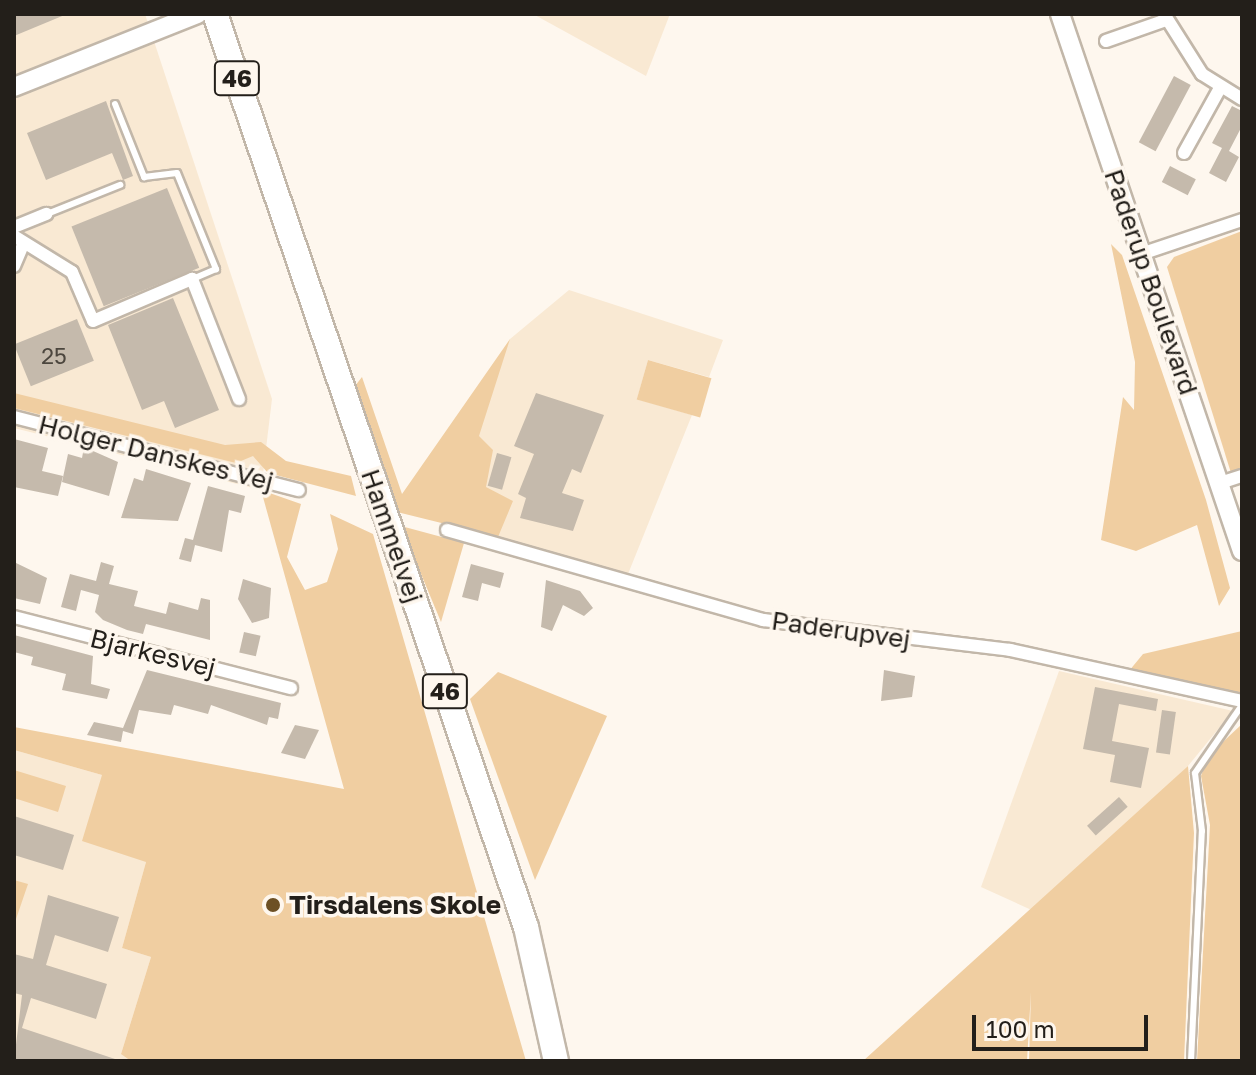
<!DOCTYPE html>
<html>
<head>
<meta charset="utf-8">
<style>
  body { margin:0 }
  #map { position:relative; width:1256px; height:1075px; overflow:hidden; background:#fef7ee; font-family:"Golos Text",sans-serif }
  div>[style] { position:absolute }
  .built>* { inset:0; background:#f9e9d3 }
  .green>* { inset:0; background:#f0cea1; transform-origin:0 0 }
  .building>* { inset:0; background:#c5baac; transform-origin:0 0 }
  .roads { filter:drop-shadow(2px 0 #c2b7a9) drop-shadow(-2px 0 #c2b7a9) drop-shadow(0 2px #c2b7a9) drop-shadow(0 -2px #c2b7a9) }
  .lane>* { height:6px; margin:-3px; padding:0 3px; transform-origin:3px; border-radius:3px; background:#fff }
  .street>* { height:12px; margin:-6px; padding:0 6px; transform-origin:6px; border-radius:6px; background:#fff }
  .secondary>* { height:18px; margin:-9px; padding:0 9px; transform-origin:9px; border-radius:9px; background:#fff }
  .highway>* { height:24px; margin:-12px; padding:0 12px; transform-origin:12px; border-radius:12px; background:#fff }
  .dots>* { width:22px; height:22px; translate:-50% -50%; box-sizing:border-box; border:4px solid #fef7ee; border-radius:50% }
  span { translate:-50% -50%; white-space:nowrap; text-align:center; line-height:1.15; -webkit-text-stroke:7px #fef7ee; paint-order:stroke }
  .number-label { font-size:22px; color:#4c463e }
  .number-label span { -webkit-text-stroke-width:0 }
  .shield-label span { padding:2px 6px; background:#fef7ee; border:2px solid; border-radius:6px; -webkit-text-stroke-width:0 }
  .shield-label { font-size:24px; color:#231f1a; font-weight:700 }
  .street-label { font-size:26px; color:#231f1a }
  .poi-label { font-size:26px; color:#231f1a; font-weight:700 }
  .left { translate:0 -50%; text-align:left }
  .frame { position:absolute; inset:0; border:16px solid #231f1a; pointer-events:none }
  .scale { position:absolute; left:972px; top:1015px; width:176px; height:36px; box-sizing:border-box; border:4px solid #231f1a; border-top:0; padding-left:10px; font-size:24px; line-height:28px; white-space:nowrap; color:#231f1a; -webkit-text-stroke:6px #fef7ee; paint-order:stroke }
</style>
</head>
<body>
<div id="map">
  <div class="built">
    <i style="clip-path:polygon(14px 14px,145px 14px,272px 399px,261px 490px,14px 428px)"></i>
    <i style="clip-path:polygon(533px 14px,670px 14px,646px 76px)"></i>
    <i style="clip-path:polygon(569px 290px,723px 340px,709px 377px,648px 360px,637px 399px,692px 415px,628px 574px,467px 528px,469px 437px,510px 339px)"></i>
    <i style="clip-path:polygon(1059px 671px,1233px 711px,1188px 766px,1036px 912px,981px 887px)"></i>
    <i style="clip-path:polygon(14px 750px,102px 775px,146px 862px,122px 948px,151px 957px,121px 1054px,338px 802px,409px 1061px,14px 1061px)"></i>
  </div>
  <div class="green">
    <i style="clip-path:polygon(1242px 231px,1242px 469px,1231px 473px,1167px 267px,1174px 257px)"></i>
    <i style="clip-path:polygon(1111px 244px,1122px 255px,1206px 500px,1230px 588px,1219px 606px,1197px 525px,1136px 551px,1101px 540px,1123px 397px,1134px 410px,1135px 362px)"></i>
    <i style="clip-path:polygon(510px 339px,479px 436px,493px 450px,486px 487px,513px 501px,498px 537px,397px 512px,351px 391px,362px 377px,402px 494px)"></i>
    <i style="left:648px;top:360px;width:66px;height:41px;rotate:16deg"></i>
    <i style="clip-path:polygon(14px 393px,225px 445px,261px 442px,286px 461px,351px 476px,356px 496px,268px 473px,253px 456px,236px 463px,14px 408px)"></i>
    <i style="clip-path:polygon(261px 490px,301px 504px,287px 557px,305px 590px,327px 582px,338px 549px,330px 514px,373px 534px,526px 1061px,131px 1061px,121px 1054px,151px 957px,122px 948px,146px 862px,82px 841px,102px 775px,14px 750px,14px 727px,344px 789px)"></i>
    <i style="clip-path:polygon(401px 526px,464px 543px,441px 622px)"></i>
    <i style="clip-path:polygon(1242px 631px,1242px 695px,1129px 671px,1143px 654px)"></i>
    <i style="clip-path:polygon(498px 672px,607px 716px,535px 880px,470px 699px)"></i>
    <i style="clip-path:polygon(1242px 724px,1242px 1061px,1197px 1061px,1210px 825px,1201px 776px,1208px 756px)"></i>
    <i style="clip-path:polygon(1188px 766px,1194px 833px,1184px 1061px,1029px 1061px,1031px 992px,1027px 1061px,863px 1061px)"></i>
    <i style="clip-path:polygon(14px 770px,66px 786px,58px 812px,14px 798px)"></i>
    <i style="clip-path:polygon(14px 880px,28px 884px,15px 922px,14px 921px)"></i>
  </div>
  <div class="building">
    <i style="clip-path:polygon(14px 14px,67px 14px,14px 36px)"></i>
    <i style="left:1174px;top:76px;width:19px;height:75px;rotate:28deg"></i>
    <i style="clip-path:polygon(106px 101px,133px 176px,123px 180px,112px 153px,46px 180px,27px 133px)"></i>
    <i style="clip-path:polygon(1232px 106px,1242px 111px,1242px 126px,1229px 151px,1239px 157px,1226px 182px,1209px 173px,1222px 148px,1212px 143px)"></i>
    <i style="left:1170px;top:166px;width:29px;height:18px;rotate:27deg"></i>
    <i style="left:167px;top:188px;width:86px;height:103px;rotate:68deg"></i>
    <i style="clip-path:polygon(173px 298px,219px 410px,175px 428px,164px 401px,142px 410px,108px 325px)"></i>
    <i style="left:77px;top:319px;width:45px;height:68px;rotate:68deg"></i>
    <i style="clip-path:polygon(536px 393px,604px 415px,581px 473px,572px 469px,562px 493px,584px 500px,573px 531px,520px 518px,526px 498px,518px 494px,534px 454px,514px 446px)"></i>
    <i style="clip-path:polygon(14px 439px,48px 448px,42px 471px,63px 476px,58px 496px,14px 487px)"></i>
    <i style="clip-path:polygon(84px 447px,118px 462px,109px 496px,62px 482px,68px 454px,82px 458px)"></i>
    <i style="left:497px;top:453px;width:15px;height:34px;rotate:16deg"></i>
    <i style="clip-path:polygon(146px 469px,191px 483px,178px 521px,121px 518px,134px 478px,143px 481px)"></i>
    <i style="clip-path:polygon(208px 486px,245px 496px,241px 513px,229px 510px,222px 552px,195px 545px,191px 562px,179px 559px,185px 538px,193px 540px)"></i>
    <i style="clip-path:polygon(14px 562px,47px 578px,40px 604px,14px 598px)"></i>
    <i style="clip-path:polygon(101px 562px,114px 566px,109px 584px,138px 591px,134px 606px,166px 614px,169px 602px,198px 610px,201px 598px,210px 600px,210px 640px,146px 624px,143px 634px,127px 630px,103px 620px,95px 612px,99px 595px,81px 590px,76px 611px,61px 607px,70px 574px,96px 581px)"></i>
    <i style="clip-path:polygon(471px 564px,504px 573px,500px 588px,482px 583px,478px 601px,462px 597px)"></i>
    <i style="clip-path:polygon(243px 579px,271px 588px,269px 618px,252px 623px,238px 599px)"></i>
    <i style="clip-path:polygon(546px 580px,580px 591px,593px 608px,584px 616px,563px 605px,552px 631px,541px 627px)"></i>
    <i style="left:244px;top:632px;width:17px;height:21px;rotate:13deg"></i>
    <i style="clip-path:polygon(14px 635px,93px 656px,91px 684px,110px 689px,107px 699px,62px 690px,66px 674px,31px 665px,33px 657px,14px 652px)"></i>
    <i style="clip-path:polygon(147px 670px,281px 703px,278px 719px,269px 717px,267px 725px,211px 705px,208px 714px,174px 705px,171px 715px,139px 710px,133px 734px,123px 731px,121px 742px,87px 735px,94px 722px,123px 728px)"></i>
    <i style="clip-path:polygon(884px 670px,915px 676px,912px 697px,881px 701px)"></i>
    <i style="clip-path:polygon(1095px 687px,1158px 699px,1156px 711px,1119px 704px,1112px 741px,1149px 748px,1141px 788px,1110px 782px,1115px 755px,1083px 749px)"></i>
    <i style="left:1162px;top:710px;width:14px;height:43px;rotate:8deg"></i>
    <i style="clip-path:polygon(295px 725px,319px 730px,305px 759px,281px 753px)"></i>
    <i style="left:1119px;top:797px;width:13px;height:43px;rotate:48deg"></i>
    <i style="clip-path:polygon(14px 816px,74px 835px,63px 870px,14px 855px)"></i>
    <i style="clip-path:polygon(48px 895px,119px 917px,108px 952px,55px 935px,46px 965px,107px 984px,96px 1019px,31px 998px,22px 1028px,121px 1061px,14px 1061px,22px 995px,14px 993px,14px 954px,33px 959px)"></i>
  </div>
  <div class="roads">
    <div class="lane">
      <i style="left:115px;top:104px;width:79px;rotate:68.3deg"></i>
      <i style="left:144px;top:177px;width:33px;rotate:-7deg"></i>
      <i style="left:177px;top:173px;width:104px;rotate:67.9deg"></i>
      <i style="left:216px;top:269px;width:26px;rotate:157deg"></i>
      <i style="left:47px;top:214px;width:79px;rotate:-21.7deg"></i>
      <i style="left:1191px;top:1061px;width:230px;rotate:-87.3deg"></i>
      <i style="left:1202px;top:831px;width:58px;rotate:-96.9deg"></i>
      <i style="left:1195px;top:773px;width:83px;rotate:-55.3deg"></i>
    </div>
    <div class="street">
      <i style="left:1164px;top:14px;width:71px;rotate:57.7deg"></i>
      <i style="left:1202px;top:74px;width:47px;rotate:32deg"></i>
      <i style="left:1106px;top:41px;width:64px;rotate:-19.3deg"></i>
      <i style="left:1184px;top:153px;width:74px;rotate:-61deg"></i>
      <i style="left:14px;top:227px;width:35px;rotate:-22deg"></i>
      <i style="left:14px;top:236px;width:68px;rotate:31.8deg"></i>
      <i style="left:72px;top:272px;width:53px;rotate:66.8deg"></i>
      <i style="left:93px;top:321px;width:108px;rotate:-23deg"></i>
      <i style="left:192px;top:279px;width:129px;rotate:68.6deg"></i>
      <i style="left:1141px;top:254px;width:107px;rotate:-18.6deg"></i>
      <i style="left:14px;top:266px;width:25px;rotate:-67deg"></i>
      <i style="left:14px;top:417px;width:294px;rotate:14.4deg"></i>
      <i style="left:1220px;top:483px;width:23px;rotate:-18deg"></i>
      <i style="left:447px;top:530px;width:329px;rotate:15.9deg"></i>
      <i style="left:763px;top:620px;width:249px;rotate:6.9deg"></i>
      <i style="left:1010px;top:650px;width:238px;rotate:12.4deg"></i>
      <i style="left:14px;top:617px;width:286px;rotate:14.4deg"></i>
    </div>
    <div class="secondary">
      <i style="left:1060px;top:14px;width:567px;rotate:71.28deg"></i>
      <i style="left:14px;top:87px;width:197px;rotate:-21.7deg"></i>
    </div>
    <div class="highway">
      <i style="left:215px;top:14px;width:965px;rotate:71.19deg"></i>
      <i style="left:526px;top:927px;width:137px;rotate:77.4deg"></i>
    </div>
  </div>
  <div class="dots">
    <i style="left:273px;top:905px;background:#6d5024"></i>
  </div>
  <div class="number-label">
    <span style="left:54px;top:356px">25</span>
  </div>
  <div class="shield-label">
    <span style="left:237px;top:78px">46</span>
    <span style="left:445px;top:691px">46</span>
  </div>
  <div class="street-label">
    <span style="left:1151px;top:282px;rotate:71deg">Paderup Boulevard</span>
    <span style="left:156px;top:453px;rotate:14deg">Holger Danskes Vej</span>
    <span style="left:392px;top:536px;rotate:71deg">Hammelvej</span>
    <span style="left:841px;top:630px;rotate:8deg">Paderupvej</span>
    <span style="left:153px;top:653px;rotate:14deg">Bjarkesvej</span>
  </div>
  <div class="poi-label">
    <span class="left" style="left:289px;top:905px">Tirsdalens Skole</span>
  </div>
  <div class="frame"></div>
  <div class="scale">100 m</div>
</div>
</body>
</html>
